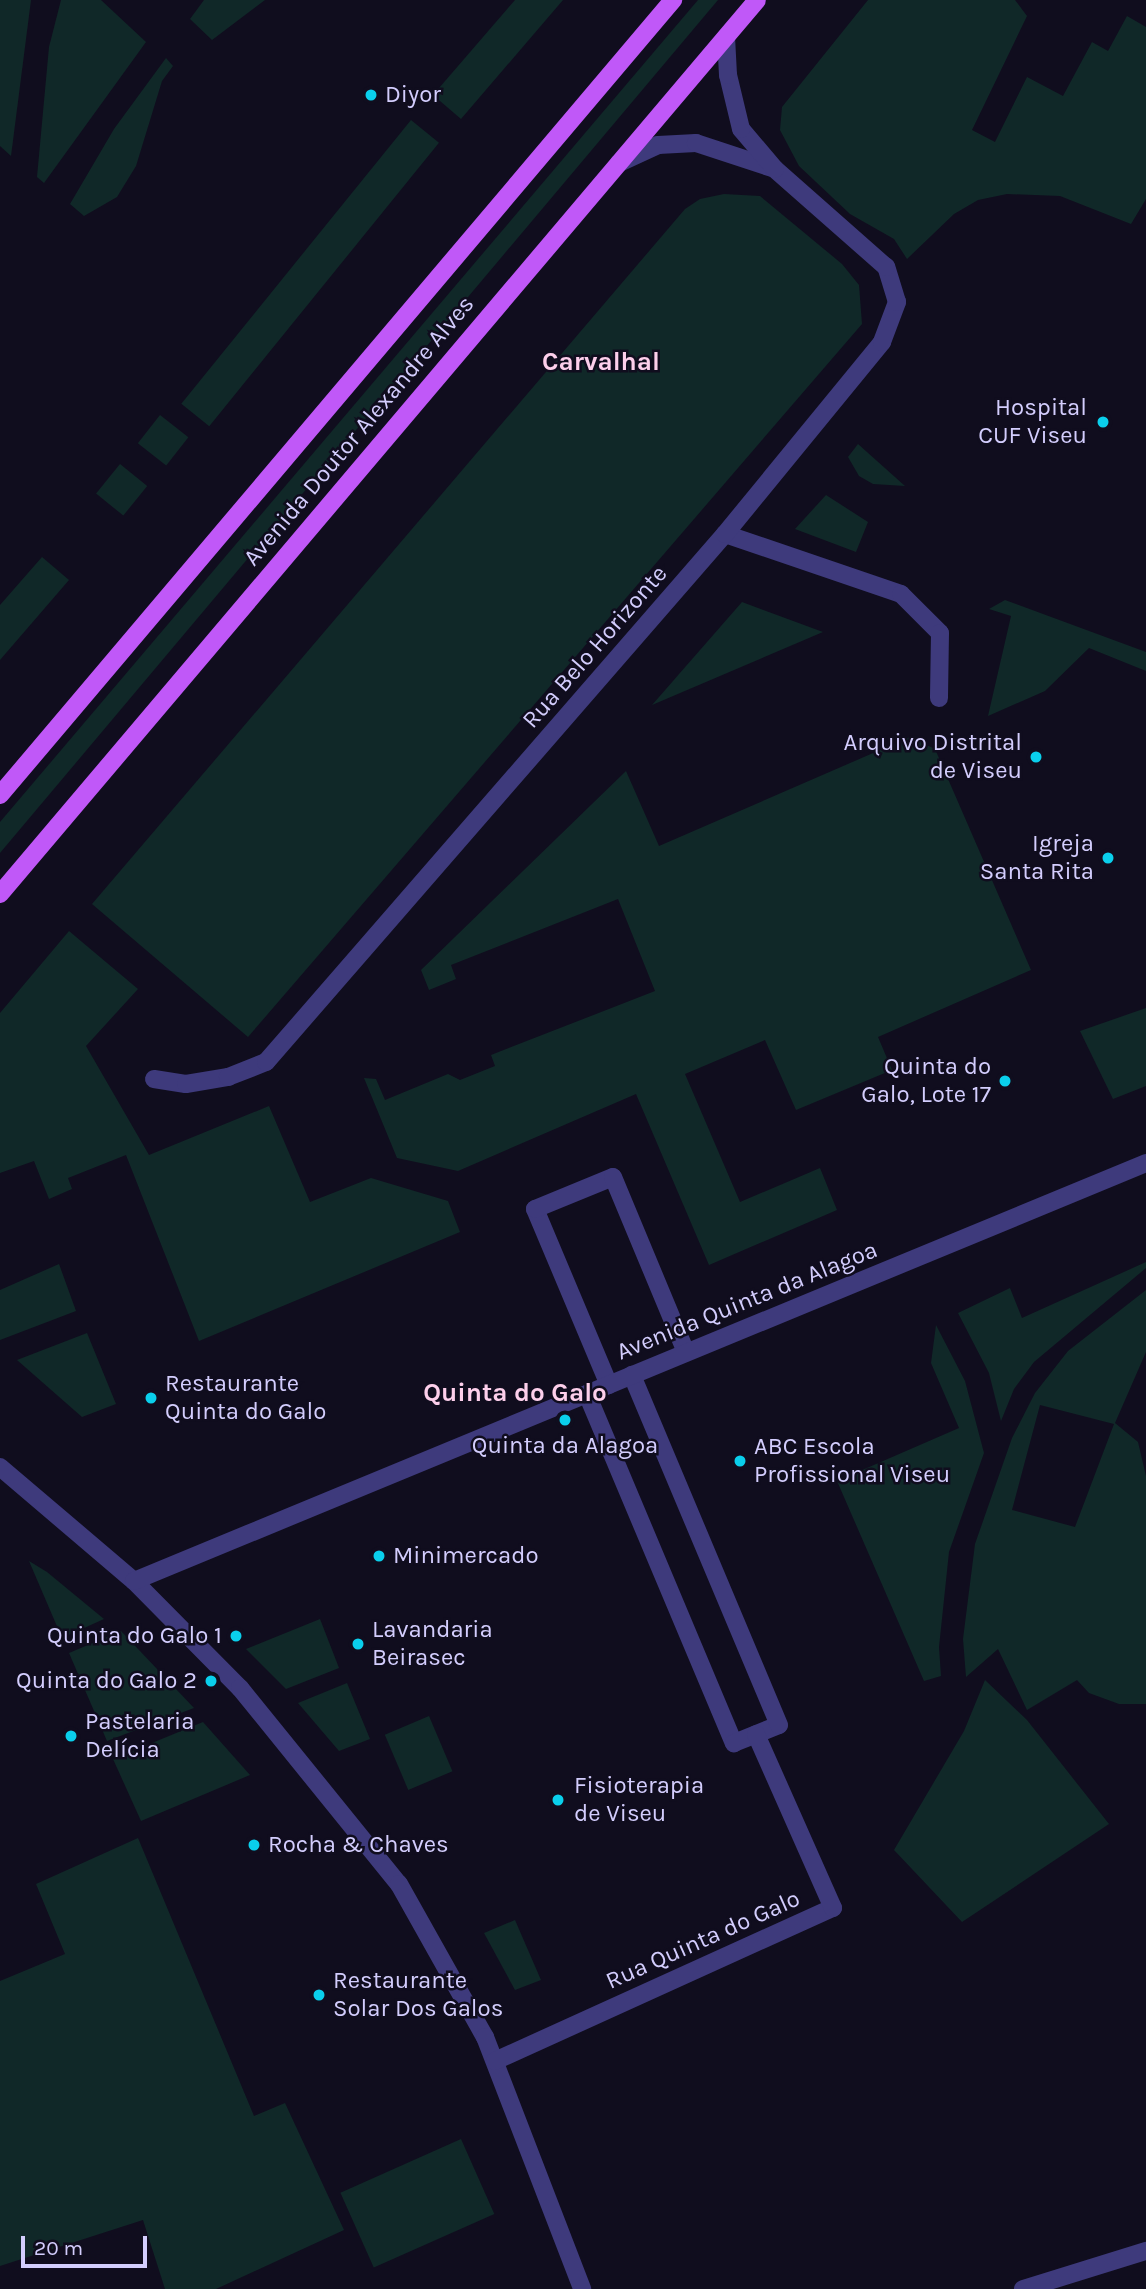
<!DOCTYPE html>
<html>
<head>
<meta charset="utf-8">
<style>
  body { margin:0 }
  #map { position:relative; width:1146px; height:2289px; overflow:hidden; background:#100d1e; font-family:Karla,sans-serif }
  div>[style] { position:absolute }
  .green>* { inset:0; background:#102828; transform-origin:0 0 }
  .minor>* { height:18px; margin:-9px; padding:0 9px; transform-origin:9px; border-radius:9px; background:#3e3a7c }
  .major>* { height:18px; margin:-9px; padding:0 9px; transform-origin:9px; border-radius:9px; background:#c058f8 }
  .dots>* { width:19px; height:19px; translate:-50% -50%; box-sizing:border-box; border:4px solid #100d1e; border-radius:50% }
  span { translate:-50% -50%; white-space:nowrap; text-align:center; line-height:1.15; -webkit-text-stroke:5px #100d1e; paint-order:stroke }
  .poi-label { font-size:24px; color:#d3cdfd }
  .left { translate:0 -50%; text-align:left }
  .right { translate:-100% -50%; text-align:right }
  .street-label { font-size:24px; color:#d3cdfd }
  .neighbourhood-label { font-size:26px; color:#fdcfeb; font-weight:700 }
  .scale { position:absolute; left:21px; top:2236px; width:126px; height:32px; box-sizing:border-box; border:4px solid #d3cdfd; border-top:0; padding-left:9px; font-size:21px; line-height:24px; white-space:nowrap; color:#d3cdfd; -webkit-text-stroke:5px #100d1e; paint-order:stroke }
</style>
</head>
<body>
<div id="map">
  <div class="green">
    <i style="clip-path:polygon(0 0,31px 0,11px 156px,0 146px)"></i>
    <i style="clip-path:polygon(61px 0,101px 0,146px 42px,44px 183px,37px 177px,49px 47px)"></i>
    <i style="clip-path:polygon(204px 0,265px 0,212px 40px,190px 19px)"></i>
    <i style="clip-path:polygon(515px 0,563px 0,461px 119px,433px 95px)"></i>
    <i style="clip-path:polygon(698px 0,718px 0,0 853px,0 822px)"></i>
    <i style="clip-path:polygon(868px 0,1015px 0,1027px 16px,972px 130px,995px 142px,1027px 77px,1063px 96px,1092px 42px,1108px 51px,1127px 16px,1146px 27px,1146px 199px,1131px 224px,1060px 196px,1007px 194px,978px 200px,954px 214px,907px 259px,894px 239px,850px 214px,799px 166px,780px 130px,782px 107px)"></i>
    <i style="clip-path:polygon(166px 58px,173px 66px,162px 81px,136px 166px,117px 197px,84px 216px,70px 204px,114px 129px)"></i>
    <i style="left:411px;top:120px;width:36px;height:365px;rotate:39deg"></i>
    <i style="clip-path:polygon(724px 194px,760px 196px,842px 264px,859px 285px,862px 324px,248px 1037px,92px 904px,685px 209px,700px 199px)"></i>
    <i style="left:160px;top:415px;width:36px;height:36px;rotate:38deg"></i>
    <i style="clip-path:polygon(858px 444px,905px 486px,873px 484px,859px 476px,848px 457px)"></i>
    <i style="left:120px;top:464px;width:35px;height:38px;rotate:39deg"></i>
    <i style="clip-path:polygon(826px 495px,868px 522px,856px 552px,795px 529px)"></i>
    <i style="clip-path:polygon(42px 557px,69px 580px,0 660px,0 605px)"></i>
    <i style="clip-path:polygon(1005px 600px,1146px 652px,1146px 671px,1089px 648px,1045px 691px,988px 716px,1011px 616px,989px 609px)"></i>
    <i style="clip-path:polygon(742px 602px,823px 632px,652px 705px)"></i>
    <i style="clip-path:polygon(910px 737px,935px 749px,1031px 970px,878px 1037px,892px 1070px,796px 1110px,765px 1040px,685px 1074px,740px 1202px,820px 1168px,837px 1210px,709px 1265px,636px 1094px,458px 1171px,397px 1158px,364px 1078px,376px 1079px,385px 1100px,448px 1074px,460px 1080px,495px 1066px,491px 1055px,655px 991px,618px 899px,451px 965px,456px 979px,429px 990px,421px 970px,626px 771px,659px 846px)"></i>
    <i style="clip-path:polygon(69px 931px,138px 989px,86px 1046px,149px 1155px,269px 1106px,310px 1202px,371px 1178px,448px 1201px,460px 1232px,199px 1341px,126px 1155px,68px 1178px,72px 1189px,49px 1199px,34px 1161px,0 1173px,0 1013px)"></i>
    <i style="clip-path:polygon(1146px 1008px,1146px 1086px,1113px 1099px,1080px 1031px)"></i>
    <i style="clip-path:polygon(1146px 1262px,1146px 1268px,1034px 1362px,1014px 1389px,1001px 1421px,989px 1373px,958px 1313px,1010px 1288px,1022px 1318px)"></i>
    <i style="clip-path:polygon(59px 1264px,76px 1311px,0 1340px,0 1290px)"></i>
    <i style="clip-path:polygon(evenodd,1146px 1290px,1146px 1352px,1115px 1423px,1138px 1442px,1146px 1476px,1146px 1704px,1119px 1704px,1089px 1693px,1077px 1680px,1027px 1710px,998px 1649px,966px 1677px,963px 1639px,975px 1544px,1012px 1438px,1035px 1393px,1068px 1351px,1146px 1290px,1040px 1405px,1114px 1424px,1075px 1527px,1012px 1510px,1040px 1405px)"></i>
    <i style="clip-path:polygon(936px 1325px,965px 1381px,984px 1453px,949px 1552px,939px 1647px,941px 1676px,924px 1681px,837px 1481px,959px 1428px,931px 1363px)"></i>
    <i style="clip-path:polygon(87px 1333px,116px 1404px,82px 1417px,17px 1360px)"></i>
    <i style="clip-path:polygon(29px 1561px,47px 1572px,104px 1619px,62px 1638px)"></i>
    <i style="clip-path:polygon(320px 1619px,339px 1668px,286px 1689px,246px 1649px)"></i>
    <i style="clip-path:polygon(121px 1631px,194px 1708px,107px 1741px,69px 1653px)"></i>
    <i style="clip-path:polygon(985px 1680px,1027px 1720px,1109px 1824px,962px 1922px,894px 1850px,964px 1731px)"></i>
    <i style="clip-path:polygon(347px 1683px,370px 1739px,339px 1751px,298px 1703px)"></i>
    <i style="left:429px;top:1716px;width:60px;height:48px;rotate:67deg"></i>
    <i style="clip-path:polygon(203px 1722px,250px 1775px,141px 1821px,113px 1759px)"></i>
    <i style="clip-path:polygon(138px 1838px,254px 2116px,285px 2103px,344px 2230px,216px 2289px,165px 2289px,143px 2220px,0 2266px,0 1981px,65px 1954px,36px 1884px)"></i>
    <i style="clip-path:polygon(515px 1920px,541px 1980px,515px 1990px,484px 1933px)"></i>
    <i style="left:461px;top:2139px;width:82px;height:132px;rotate:66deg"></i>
  </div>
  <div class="minor">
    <i style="left:619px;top:163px;width:43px;rotate:-24.8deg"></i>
    <i style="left:658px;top:145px;width:38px;rotate:-3deg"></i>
    <i style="left:696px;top:143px;width:80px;rotate:18.2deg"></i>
    <i style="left:725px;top:534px;width:186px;rotate:18.8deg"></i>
    <i style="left:901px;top:594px;width:55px;rotate:45deg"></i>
    <i style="left:940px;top:633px;width:65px;rotate:90.9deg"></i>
    <i style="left:154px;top:1079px;width:32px;rotate:9deg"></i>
    <i style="left:186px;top:1084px;width:43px;rotate:-9.5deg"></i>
    <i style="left:228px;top:1077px;width:41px;rotate:-21.5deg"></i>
    <i style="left:266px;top:1062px;width:700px;rotate:-49deg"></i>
    <i style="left:725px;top:534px;width:248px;rotate:-50.7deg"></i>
    <i style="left:882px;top:342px;width:43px;rotate:-69.4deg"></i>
    <i style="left:897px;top:302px;width:37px;rotate:-107deg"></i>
    <i style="left:886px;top:267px;width:148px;rotate:-138.6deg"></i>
    <i style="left:775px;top:169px;width:52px;rotate:-130.4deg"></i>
    <i style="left:741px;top:129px;width:56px;rotate:-103.5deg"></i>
    <i style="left:728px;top:75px;width:38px;rotate:-93deg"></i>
    <i style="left:609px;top:1385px;width:191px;rotate:-112.8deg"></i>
    <i style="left:535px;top:1209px;width:84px;rotate:-22.3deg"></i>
    <i style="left:613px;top:1177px;width:190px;rotate:67.4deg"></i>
    <i style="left:587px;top:1394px;width:379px;rotate:67.2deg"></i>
    <i style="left:734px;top:1743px;width:48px;rotate:-21.8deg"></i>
    <i style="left:779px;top:1725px;width:380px;rotate:-112.8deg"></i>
    <i style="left:0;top:1467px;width:176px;rotate:40.4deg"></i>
    <i style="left:134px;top:1581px;width:151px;rotate:45.3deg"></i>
    <i style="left:240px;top:1688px;width:252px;rotate:51deg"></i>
    <i style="left:399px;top:1884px;width:176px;rotate:60.7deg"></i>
    <i style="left:485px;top:2037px;width:270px;rotate:68.9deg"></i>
    <i style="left:134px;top:1581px;width:1095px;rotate:-22.44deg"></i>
    <i style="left:495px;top:2061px;width:371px;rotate:-24.4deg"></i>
    <i style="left:833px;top:1908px;width:190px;rotate:-113.9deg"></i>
    <i style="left:1023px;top:2289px;width:129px;rotate:-17.2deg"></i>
  </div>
  <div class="major">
    <i style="left:0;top:795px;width:1042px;rotate:-49.75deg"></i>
    <i style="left:0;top:894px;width:1171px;rotate:-49.74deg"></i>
  </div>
  <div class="dots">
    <i style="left:371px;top:95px;background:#0acfec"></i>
    <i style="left:1103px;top:422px;background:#0acfec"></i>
    <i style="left:1036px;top:757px;background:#0acfec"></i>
    <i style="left:1108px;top:858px;background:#0acfec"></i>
    <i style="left:1005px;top:1081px;background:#0acfec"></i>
    <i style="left:151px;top:1398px;background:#0acfec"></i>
    <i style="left:565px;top:1420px;background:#0acfec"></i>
    <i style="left:740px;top:1461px;background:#0acfec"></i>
    <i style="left:379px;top:1556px;background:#0acfec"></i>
    <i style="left:236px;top:1636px;background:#0acfec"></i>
    <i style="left:358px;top:1644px;background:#0acfec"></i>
    <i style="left:211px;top:1681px;background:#0acfec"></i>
    <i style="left:71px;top:1736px;background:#0acfec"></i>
    <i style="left:558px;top:1800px;background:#0acfec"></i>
    <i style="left:254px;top:1845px;background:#0acfec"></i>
    <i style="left:319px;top:1995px;background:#0acfec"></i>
  </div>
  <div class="poi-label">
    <span class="left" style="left:385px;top:95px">Diyor</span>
    <span class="right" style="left:1087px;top:422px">Hospital<br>CUF Viseu</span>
    <span class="right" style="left:1022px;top:757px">Arquivo Distrital<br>de Viseu</span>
    <span class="right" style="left:1094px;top:858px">Igreja<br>Santa Rita</span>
    <span class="right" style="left:991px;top:1081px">Quinta do<br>Galo, Lote 17</span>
    <span class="left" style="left:165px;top:1398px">Restaurante<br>Quinta do Galo</span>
    <span style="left:565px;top:1446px">Quinta da Alagoa</span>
    <span class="left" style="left:754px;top:1461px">ABC Escola<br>Profissional Viseu</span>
    <span class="left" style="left:393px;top:1556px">Minimercado</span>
    <span class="left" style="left:372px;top:1644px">Lavandaria<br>Beirasec</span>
    <span class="right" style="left:222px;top:1636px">Quinta do Galo 1</span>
    <span class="right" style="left:197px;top:1681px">Quinta do Galo 2</span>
    <span class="left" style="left:85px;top:1736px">Pastelaria<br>Delícia</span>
    <span class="left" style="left:574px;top:1800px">Fisioterapia<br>de Viseu</span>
    <span class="left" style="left:268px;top:1845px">Rocha &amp; Chaves</span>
    <span class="left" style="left:333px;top:1995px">Restaurante<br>Solar Dos Galos</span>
  </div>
  <div class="street-label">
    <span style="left:359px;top:431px;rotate:-50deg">Avenida Doutor Alexandre Alves</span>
    <span style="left:595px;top:647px;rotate:-49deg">Rua Belo Horizonte</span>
    <span style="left:747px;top:1301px;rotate:-22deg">Avenida Quinta da Alagoa</span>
    <span style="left:703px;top:1940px;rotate:-24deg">Rua Quinta do Galo</span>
  </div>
  <div class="neighbourhood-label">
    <span style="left:601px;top:362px">Carvalhal</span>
    <span style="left:515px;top:1393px">Quinta do Galo</span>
  </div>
  <div class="scale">20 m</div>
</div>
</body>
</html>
